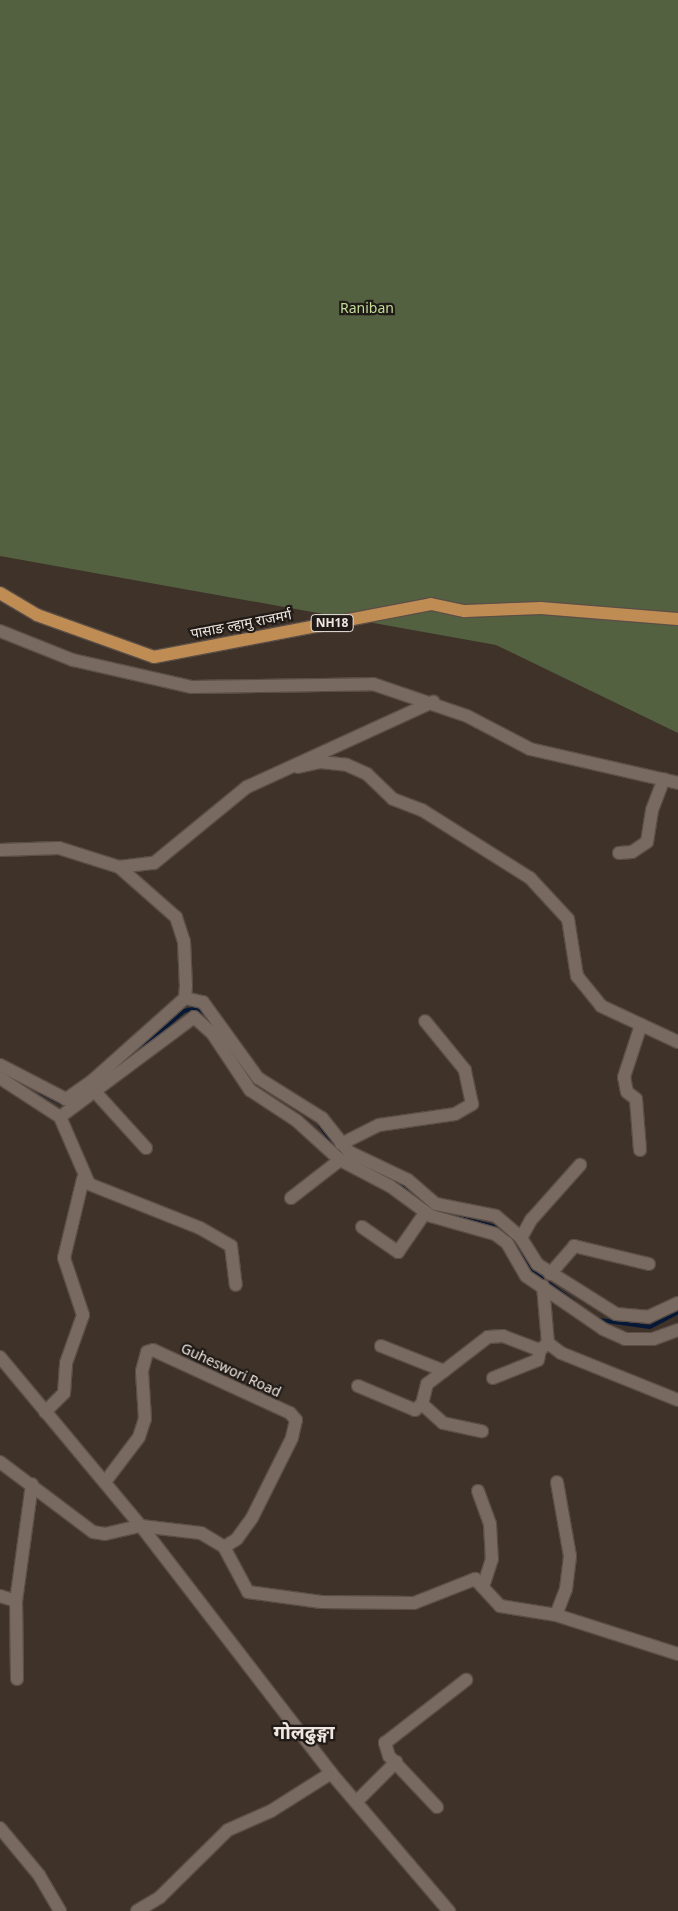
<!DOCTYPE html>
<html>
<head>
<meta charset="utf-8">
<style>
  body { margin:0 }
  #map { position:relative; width:678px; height:1911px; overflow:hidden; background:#3f3229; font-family:"Noto Sans","Noto Sans Devanagari",sans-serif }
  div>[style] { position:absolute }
  .green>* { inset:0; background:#546141 }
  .stream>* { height:4px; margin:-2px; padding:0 2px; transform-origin:2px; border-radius:2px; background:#061837 }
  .roads { filter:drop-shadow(1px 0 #5a4e47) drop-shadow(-1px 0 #5a4e47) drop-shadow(0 1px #5a4e47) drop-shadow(0 -1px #5a4e47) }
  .minor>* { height:12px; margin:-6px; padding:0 6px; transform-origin:6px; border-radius:6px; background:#796a61 }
  .major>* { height:12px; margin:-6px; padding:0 6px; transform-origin:6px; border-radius:6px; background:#bf8d53 }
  span { translate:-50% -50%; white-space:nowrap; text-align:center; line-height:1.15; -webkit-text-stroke:4.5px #211b17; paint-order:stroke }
  .shield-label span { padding:1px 4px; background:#211b17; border:1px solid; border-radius:4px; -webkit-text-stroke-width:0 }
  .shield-label { font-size:12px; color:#efe6e1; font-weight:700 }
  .park-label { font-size:14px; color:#c1dd99 }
  .street-label { font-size:14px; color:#efe6e1 }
  .district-label { font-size:19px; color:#efe6e1; font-weight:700 }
</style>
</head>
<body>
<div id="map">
  <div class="green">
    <i style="clip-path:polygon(0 0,678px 0,678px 733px,496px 645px,0 556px)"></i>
  </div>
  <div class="stream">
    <i style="left:128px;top:1059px;width:74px;rotate:-40.6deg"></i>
    <i style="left:184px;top:1011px;width:13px;rotate:-13deg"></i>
    <i style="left:197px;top:1008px;width:10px;rotate:37deg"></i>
    <i style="left:248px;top:1078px;width:20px;rotate:41deg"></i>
    <i style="left:40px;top:1092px;width:29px;rotate:27deg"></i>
    <i style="left:320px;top:1125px;width:29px;rotate:54deg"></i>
    <i style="left:391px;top:1178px;width:41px;rotate:38deg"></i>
    <i style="left:449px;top:1215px;width:53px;rotate:14.3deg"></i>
    <i style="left:519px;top:1246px;width:33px;rotate:59deg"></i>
    <i style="left:536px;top:1274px;width:47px;rotate:36.4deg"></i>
    <i style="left:600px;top:1320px;width:50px;rotate:8deg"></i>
    <i style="left:650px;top:1327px;width:32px;rotate:-28deg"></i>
  </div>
  <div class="roads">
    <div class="minor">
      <i style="left:0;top:631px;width:79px;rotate:21.7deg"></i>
      <i style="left:73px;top:660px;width:122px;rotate:12.8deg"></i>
      <i style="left:192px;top:687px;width:181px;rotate:-0.9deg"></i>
      <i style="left:373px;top:684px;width:99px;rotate:18.8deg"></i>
      <i style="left:467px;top:716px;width:71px;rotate:27.6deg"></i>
      <i style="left:530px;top:749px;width:152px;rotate:12.9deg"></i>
      <i style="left:298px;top:767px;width:23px;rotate:-13deg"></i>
      <i style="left:320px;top:762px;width:27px;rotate:6deg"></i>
      <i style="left:347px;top:765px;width:22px;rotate:24deg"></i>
      <i style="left:367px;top:774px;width:36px;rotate:44deg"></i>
      <i style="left:393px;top:799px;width:31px;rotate:21deg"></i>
      <i style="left:422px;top:810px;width:128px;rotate:32.2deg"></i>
      <i style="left:530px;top:878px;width:56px;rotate:47.2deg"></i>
      <i style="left:568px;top:919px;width:58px;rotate:81deg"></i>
      <i style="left:577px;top:976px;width:38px;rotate:51deg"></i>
      <i style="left:601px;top:1006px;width:85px;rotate:25.1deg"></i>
      <i style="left:0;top:850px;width:59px;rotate:-1.9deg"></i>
      <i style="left:59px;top:848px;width:63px;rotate:17.6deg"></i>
      <i style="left:119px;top:867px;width:76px;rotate:41.3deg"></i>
      <i style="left:176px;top:917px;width:25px;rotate:72deg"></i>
      <i style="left:184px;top:941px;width:45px;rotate:87.5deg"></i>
      <i style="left:186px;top:986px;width:12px;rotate:95deg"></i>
      <i style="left:185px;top:998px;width:125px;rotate:138.3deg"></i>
      <i style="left:92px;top:1081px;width:32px;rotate:145deg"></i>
      <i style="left:66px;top:1099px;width:74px;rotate:-152.7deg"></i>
      <i style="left:619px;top:853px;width:13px;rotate:-4deg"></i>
      <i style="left:632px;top:852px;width:18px;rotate:-34deg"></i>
      <i style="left:647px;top:842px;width:32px;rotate:-81deg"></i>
      <i style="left:652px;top:810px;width:33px;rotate:-69deg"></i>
      <i style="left:119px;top:867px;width:35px;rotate:-7deg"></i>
      <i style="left:154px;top:863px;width:120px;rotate:-39.3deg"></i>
      <i style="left:247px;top:787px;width:205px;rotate:-24.6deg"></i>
      <i style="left:185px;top:998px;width:18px;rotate:13deg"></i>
      <i style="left:203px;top:1002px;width:94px;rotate:54.1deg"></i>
      <i style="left:258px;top:1078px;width:75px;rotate:32deg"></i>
      <i style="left:322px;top:1118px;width:43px;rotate:51.5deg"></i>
      <i style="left:349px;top:1152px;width:65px;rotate:25.4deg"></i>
      <i style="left:408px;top:1180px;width:37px;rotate:41deg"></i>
      <i style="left:436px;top:1204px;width:61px;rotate:11.3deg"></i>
      <i style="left:496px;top:1216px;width:33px;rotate:41deg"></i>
      <i style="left:521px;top:1238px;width:31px;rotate:58deg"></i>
      <i style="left:537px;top:1264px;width:93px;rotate:32.3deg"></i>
      <i style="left:616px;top:1314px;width:32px;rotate:5deg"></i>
      <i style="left:648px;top:1317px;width:33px;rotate:-25deg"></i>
      <i style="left:0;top:1078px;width:72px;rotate:33deg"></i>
      <i style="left:60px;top:1117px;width:73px;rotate:66.6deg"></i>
      <i style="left:89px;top:1184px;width:119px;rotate:21.6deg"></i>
      <i style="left:200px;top:1228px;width:36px;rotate:30deg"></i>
      <i style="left:231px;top:1246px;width:39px;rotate:83deg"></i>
      <i style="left:97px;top:1094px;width:73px;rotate:47.8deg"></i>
      <i style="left:60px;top:1117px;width:167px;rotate:-36.7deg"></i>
      <i style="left:194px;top:1017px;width:24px;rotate:42deg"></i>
      <i style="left:212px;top:1033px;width:69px;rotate:56.3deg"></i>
      <i style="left:250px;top:1090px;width:56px;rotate:33.4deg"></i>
      <i style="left:297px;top:1121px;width:58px;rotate:42.2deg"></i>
      <i style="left:340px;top:1160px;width:56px;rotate:27.5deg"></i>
      <i style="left:390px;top:1186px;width:51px;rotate:36.2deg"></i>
      <i style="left:431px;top:1216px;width:66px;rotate:15.7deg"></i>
      <i style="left:495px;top:1234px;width:15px;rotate:37deg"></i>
      <i style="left:507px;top:1243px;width:38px;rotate:60deg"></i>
      <i style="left:526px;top:1276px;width:93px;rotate:34.5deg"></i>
      <i style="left:603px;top:1329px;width:24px;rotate:24deg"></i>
      <i style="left:625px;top:1339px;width:28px"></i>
      <i style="left:653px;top:1339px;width:27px;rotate:-20deg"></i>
      <i style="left:341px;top:1144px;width:42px;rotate:-26.6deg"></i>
      <i style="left:379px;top:1125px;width:77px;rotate:-8.2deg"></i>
      <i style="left:455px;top:1114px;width:20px;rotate:-30deg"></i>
      <i style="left:472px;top:1104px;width:35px;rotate:-102deg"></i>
      <i style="left:465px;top:1070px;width:63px;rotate:-129.2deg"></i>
      <i style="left:640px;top:1150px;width:51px;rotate:-94.5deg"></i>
      <i style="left:636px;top:1099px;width:11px;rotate:-142deg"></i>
      <i style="left:627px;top:1092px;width:15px;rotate:-101deg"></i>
      <i style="left:624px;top:1077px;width:55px;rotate:-71.9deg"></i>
      <i style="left:291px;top:1198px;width:62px;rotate:-37.8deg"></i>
      <i style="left:362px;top:1227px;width:44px;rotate:34.8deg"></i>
      <i style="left:398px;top:1252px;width:47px;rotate:-55.3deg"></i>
      <i style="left:521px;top:1238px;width:21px;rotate:-61deg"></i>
      <i style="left:531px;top:1220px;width:74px;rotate:-48.3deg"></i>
      <i style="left:550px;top:1274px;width:37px;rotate:-49deg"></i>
      <i style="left:574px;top:1246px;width:77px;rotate:13.5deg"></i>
      <i style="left:543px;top:1286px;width:57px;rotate:85deg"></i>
      <i style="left:548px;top:1343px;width:16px;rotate:38deg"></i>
      <i style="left:561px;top:1353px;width:126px;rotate:21.9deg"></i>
      <i style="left:381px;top:1346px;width:68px;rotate:21.6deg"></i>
      <i style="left:0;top:1357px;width:220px;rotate:50.2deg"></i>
      <i style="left:141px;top:1526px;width:312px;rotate:52.4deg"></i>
      <i style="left:331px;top:1773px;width:182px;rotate:49.5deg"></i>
      <i style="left:493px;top:1378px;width:48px;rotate:-21.8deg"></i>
      <i style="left:538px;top:1360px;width:10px;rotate:-79deg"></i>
      <i style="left:358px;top:1386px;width:62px;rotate:22.8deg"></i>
      <i style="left:415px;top:1410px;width:9px;rotate:-41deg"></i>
      <i style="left:422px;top:1404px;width:21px;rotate:-76deg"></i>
      <i style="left:427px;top:1384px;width:77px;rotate:-37.6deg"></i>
      <i style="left:488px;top:1337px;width:15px;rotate:-4deg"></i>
      <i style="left:503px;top:1336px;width:40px;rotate:21deg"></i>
      <i style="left:540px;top:1350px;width:11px;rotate:-41deg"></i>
      <i style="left:422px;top:1404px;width:28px;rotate:42deg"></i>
      <i style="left:443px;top:1423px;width:40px;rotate:12deg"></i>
      <i style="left:45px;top:1412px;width:27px;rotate:-45deg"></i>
      <i style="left:64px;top:1393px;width:30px;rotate:-86deg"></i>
      <i style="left:66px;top:1363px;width:51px;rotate:-70.5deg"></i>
      <i style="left:83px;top:1315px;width:60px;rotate:-108.4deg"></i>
      <i style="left:64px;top:1258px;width:81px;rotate:-76.5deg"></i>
      <i style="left:0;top:1462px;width:116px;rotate:37deg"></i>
      <i style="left:93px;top:1532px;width:12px;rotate:9deg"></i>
      <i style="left:105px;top:1534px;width:37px;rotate:-13deg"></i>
      <i style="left:141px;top:1526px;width:60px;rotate:6.7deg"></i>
      <i style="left:201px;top:1533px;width:27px;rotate:31deg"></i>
      <i style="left:224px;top:1547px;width:51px;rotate:61.9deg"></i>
      <i style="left:248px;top:1592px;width:74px;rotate:7.8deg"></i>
      <i style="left:321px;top:1602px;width:93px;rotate:0.6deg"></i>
      <i style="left:414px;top:1603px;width:66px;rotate:-21.5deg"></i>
      <i style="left:475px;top:1579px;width:37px;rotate:47deg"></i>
      <i style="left:500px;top:1606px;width:57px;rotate:9.1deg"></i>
      <i style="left:556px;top:1615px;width:128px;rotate:17.7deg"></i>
      <i style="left:105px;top:1482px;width:56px;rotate:-52.9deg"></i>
      <i style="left:139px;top:1437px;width:19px;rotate:-72deg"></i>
      <i style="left:145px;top:1419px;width:48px;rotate:-93.6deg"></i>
      <i style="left:142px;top:1371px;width:20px;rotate:-75deg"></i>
      <i style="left:147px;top:1352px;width:6px;rotate:-18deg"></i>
      <i style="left:153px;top:1350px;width:151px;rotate:24.7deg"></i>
      <i style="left:290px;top:1413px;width:9px;rotate:49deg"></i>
      <i style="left:296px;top:1420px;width:18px;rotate:103deg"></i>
      <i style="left:292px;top:1438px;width:89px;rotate:116.6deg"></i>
      <i style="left:252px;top:1518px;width:26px;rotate:126deg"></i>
      <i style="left:237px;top:1539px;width:15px;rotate:148deg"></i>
      <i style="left:478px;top:1491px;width:35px;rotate:70deg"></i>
      <i style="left:490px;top:1524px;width:35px;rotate:87deg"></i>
      <i style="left:492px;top:1559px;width:28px;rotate:108deg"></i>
      <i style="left:0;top:1596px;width:17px;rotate:17deg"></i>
      <i style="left:556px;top:1615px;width:28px;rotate:-69deg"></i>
      <i style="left:566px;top:1589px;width:33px;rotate:-83deg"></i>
      <i style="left:570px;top:1556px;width:75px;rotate:-100deg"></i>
      <i style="left:17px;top:1679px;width:78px;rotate:-90.7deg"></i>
      <i style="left:16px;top:1601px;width:118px;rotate:-82.2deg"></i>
      <i style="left:356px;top:1802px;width:57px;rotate:-45deg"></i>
      <i style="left:437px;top:1807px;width:70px;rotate:-133.3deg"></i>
      <i style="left:389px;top:1756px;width:14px;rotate:-107deg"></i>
      <i style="left:385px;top:1743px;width:103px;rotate:-37.9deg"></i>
      <i style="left:0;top:1828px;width:61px;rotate:50.3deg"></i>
      <i style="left:39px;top:1875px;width:42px;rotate:59.7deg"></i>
      <i style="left:137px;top:1911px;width:27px;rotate:-31deg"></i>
      <i style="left:160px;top:1897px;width:95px;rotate:-44.6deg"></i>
      <i style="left:228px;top:1830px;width:47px;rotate:-23.8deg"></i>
      <i style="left:271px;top:1811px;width:71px;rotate:-32.3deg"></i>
    </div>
    <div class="major">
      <i style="left:0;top:593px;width:43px;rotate:30.7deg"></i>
      <i style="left:37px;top:615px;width:124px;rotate:19.7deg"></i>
      <i style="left:154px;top:657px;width:282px;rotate:-10.8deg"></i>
      <i style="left:431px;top:604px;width:35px;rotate:12deg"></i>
      <i style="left:465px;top:611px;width:76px;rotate:-2.3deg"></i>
      <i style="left:541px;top:608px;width:137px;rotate:4.6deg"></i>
    </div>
  </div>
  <div class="shield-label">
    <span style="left:332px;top:623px">NH18</span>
  </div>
  <div class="park-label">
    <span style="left:367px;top:308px">Raniban</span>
  </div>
  <div class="street-label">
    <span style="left:241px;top:624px;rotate:-11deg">पासाङ ल्हामु राजमर्ग</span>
    <span style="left:231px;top:1370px;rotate:25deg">Guheswori Road</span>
  </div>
  <div class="district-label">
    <span style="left:304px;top:1733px">गोलढुङ्गा</span>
  </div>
</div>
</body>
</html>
